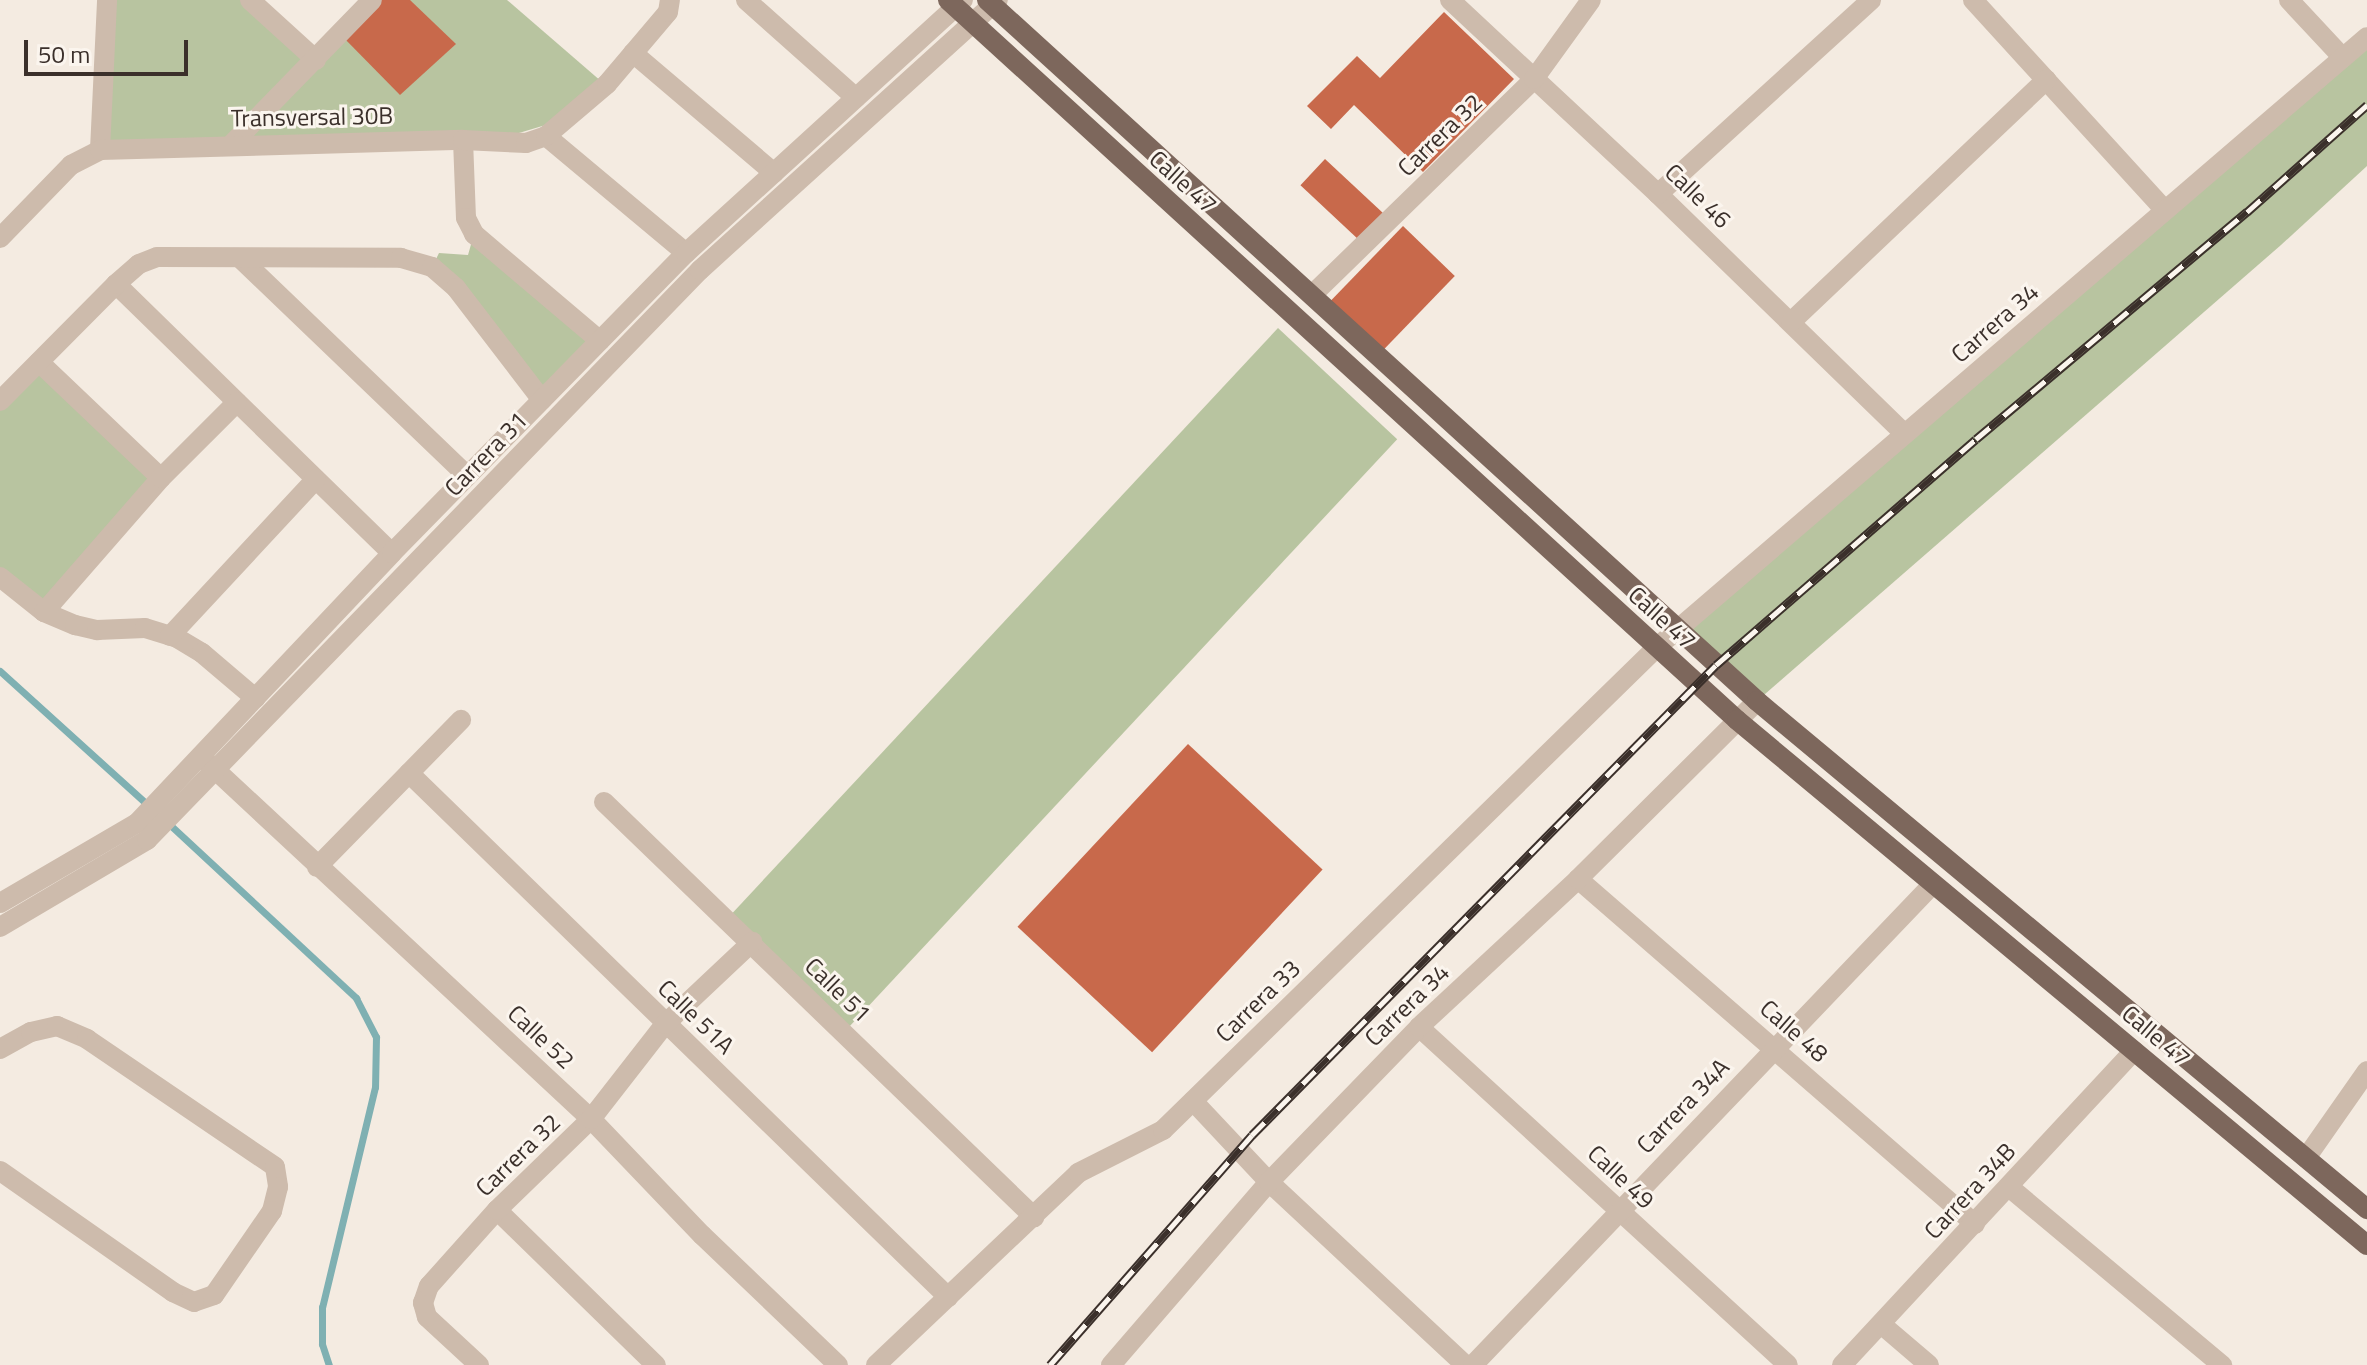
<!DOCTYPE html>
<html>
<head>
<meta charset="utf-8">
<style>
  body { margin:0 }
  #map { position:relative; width:2367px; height:1365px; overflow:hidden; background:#f4ebe1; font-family:"Titillium Web",sans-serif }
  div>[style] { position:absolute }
  .green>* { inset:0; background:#b8c4a0; transform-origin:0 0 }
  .stream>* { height:7px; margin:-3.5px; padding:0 3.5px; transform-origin:3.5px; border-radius:3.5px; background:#7fb0b2 }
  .building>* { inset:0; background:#c8694b; transform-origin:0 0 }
  .minor>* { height:20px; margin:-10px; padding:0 10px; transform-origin:10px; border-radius:10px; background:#cdbbac }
  .major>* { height:20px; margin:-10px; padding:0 10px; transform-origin:10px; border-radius:10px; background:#7d675c }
  .rail>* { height:9px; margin-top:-4.5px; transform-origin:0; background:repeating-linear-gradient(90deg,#fbf5ee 0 18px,#3b302b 0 36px); box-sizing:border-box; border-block:2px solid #3b302b }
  span { translate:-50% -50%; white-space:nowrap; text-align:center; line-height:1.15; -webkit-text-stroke:6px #fbf5ee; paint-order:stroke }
  .street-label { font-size:24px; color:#3b302b }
  .scale { position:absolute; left:24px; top:40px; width:164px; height:36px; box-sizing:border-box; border:4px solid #3b302b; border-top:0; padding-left:10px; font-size:24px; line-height:28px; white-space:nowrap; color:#3b302b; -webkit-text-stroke:6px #fbf5ee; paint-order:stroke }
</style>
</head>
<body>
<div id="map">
  <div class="green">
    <i style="clip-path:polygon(110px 0,244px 0,312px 59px,230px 143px,103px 145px)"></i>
    <i style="clip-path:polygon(374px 0,507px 0,602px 82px,549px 124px,499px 139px,236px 143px)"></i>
    <i style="clip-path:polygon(2367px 37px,2367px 166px,2281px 245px,1757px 701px,1678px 629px)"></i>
    <i style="clip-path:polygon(474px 234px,600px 341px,542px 400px,432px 267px,439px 253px,468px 255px)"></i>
    <i style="left:1278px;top:328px;width:163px;height:807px;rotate:43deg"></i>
    <i style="clip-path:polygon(39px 362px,160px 479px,44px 612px,0 577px,0 401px)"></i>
  </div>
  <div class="stream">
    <i style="left:0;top:671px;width:202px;rotate:42.2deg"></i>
    <i style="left:168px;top:823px;width:257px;rotate:42.9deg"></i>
    <i style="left:356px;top:998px;width:44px;rotate:62.9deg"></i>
    <i style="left:376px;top:1037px;width:50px;rotate:91.1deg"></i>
    <i style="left:375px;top:1087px;width:226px;rotate:103.5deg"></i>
    <i style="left:322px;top:1307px;width:37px;rotate:90deg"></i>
    <i style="left:322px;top:1344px;width:22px;rotate:72deg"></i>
  </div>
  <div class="building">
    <i style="clip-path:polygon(376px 0,410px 0,456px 44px,400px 95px,341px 35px)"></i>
    <i style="clip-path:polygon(1444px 12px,1514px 79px,1423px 172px,1354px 105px,1331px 129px,1307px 106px,1357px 56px,1380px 78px)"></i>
    <i style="left:1325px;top:159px;width:80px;height:36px;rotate:43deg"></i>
    <i style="left:1403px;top:226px;width:72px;height:105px;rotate:44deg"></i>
    <i style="left:1188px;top:744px;width:184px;height:250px;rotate:43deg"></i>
  </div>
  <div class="minor">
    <i style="left:250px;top:0;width:89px;rotate:42.3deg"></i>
    <i style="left:746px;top:0;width:147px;rotate:41.7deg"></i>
    <i style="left:1450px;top:0;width:284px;rotate:43deg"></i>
    <i style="left:1658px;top:194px;width:344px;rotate:44.2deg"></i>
    <i style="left:1973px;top:0;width:285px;rotate:47.6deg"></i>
    <i style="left:2289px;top:0;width:79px;rotate:47deg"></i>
    <i style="left:633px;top:53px;width:185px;rotate:40.4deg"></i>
    <i style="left:546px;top:136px;width:182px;rotate:39.9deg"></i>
    <i style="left:463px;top:140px;width:78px;rotate:87.8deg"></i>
    <i style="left:466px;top:218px;width:18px;rotate:63deg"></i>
    <i style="left:474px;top:234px;width:165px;rotate:40.3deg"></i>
    <i style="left:231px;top:145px;width:202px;rotate:-45.8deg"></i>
    <i style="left:100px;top:150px;width:150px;rotate:-87.3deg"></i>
    <i style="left:1658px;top:194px;width:288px;rotate:-42.3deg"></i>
    <i style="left:0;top:238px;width:102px;rotate:-45.8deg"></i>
    <i style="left:71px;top:165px;width:33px;rotate:-27deg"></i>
    <i style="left:100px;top:150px;width:363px;rotate:-1.6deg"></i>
    <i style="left:463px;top:140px;width:63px;rotate:2.7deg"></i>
    <i style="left:526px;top:143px;width:21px;rotate:-19deg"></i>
    <i style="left:546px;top:136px;width:80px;rotate:-40.4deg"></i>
    <i style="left:607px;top:84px;width:94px;rotate:-49.7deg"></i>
    <i style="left:668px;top:12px;width:12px;rotate:-81deg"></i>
    <i style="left:240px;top:258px;width:315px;rotate:43.8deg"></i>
    <i style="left:116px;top:284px;width:385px;rotate:44.3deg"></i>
    <i style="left:1312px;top:295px;width:310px;rotate:-44.2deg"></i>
    <i style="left:1534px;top:79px;width:97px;rotate:-54.2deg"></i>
    <i style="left:1791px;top:322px;width:352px;rotate:-43.5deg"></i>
    <i style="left:39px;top:362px;width:168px;rotate:43.6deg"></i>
    <i style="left:0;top:401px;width:165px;rotate:-45.2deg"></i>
    <i style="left:116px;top:284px;width:30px;rotate:-41deg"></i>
    <i style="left:139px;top:264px;width:19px;rotate:-21deg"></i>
    <i style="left:157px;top:257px;width:244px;rotate:0.2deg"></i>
    <i style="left:401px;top:258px;width:32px;rotate:16deg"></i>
    <i style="left:432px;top:267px;width:32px;rotate:41deg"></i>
    <i style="left:456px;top:288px;width:141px;rotate:52.5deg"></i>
    <i style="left:0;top:577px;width:56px;rotate:38.5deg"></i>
    <i style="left:44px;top:612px;width:34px;rotate:23deg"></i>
    <i style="left:75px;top:625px;width:23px;rotate:13deg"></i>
    <i style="left:97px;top:630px;width:48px;rotate:-2.4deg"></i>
    <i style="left:145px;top:628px;width:34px;rotate:17deg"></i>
    <i style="left:177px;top:638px;width:29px;rotate:31deg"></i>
    <i style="left:202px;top:653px;width:70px;rotate:40.3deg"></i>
    <i style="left:44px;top:612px;width:178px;rotate:-48.9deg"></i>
    <i style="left:161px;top:478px;width:107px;rotate:-45deg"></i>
    <i style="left:170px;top:636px;width:214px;rotate:-47.1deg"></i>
    <i style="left:208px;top:763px;width:523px;rotate:42.91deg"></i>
    <i style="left:591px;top:1119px;width:161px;rotate:46.3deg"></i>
    <i style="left:702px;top:1235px;width:188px;rotate:43.7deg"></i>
    <i style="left:409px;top:773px;width:752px;rotate:44.19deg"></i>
    <i style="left:604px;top:802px;width:598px;rotate:43.98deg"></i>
    <i style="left:317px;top:867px;width:206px;rotate:-45.6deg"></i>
    <i style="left:1578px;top:879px;width:526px;rotate:40.99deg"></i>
    <i style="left:0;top:903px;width:159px;rotate:-30.3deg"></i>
    <i style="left:137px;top:823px;width:371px;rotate:-46.6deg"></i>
    <i style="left:392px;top:553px;width:420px;rotate:-45.6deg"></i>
    <i style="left:686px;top:253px;width:375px;rotate:-42.4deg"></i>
    <i style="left:0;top:927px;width:171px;rotate:-30.6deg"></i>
    <i style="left:147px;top:840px;width:794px;rotate:-45.87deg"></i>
    <i style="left:700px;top:270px;width:402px;rotate:-42.2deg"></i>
    <i style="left:1419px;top:1027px;width:500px;rotate:42.49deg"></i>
    <i style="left:0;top:1049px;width:35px;rotate:-29deg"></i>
    <i style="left:31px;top:1032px;width:27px;rotate:-13deg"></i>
    <i style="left:57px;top:1026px;width:33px;rotate:23deg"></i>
    <i style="left:87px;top:1039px;width:227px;rotate:34.2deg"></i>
    <i style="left:275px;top:1167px;width:20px;rotate:81deg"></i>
    <i style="left:278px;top:1187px;width:25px;rotate:104deg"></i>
    <i style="left:272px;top:1211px;width:102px;rotate:124.6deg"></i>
    <i style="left:214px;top:1295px;width:21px;rotate:161deg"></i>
    <i style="left:194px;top:1302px;width:23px;rotate:-155deg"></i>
    <i style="left:173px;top:1292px;width:211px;rotate:-145deg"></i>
    <i style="left:1193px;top:1101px;width:111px;rotate:46.8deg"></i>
    <i style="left:1269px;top:1182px;width:268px;rotate:43deg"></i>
    <i style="left:2306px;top:1158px;width:106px;rotate:-55deg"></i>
    <i style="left:2009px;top:1187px;width:278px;rotate:39.9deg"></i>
    <i style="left:497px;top:1210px;width:222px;rotate:44.3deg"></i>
    <i style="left:1881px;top:1324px;width:63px;rotate:40.5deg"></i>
    <i style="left:479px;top:1365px;width:71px;rotate:-137.3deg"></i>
    <i style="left:427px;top:1317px;width:15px;rotate:-106deg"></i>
    <i style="left:423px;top:1303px;width:18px;rotate:-71deg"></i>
    <i style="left:429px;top:1286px;width:102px;rotate:-48.2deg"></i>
    <i style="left:497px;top:1210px;width:131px;rotate:-44.1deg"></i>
    <i style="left:591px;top:1119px;width:120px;rotate:-52.1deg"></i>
    <i style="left:665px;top:1024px;width:120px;rotate:-43.3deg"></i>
    <i style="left:876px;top:1365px;width:279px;rotate:-43.5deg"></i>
    <i style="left:1078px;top:1173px;width:95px;rotate:-26.8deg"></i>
    <i style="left:1163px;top:1130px;width:689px;rotate:-44.35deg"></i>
    <i style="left:1656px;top:648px;width:937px;rotate:-40.67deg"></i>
    <i style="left:1111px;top:1365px;width:242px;rotate:-49.2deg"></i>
    <i style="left:1269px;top:1182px;width:216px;rotate:-45.9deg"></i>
    <i style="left:1419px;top:1027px;width:217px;rotate:-42.9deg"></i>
    <i style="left:1578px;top:879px;width:252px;rotate:-44.8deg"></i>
    <i style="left:1473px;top:1365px;width:666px;rotate:-46.28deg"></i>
    <i style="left:1842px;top:1365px;width:429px;rotate:-47.1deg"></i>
  </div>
  <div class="major">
    <i style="left:948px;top:0;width:1068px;rotate:42.38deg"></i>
    <i style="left:1737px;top:720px;width:820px;rotate:39.81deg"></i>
    <i style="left:987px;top:0;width:1041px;rotate:42.31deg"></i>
    <i style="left:1757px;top:701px;width:794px;rotate:39.79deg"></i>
  </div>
  <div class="rail">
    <i style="left:1050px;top:1365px;width:306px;rotate:-48.7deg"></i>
    <i style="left:1252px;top:1135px;width:660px;rotate:-45.37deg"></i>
    <i style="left:1716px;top:665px;width:344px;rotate:-41deg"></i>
    <i style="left:1976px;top:439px;width:354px;rotate:-40deg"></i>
    <i style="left:2247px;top:212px;width:161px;rotate:-41.7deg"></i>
  </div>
  <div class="street-label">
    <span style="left:312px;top:117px;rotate:-1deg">Transversal 30B</span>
    <span style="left:1440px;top:135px;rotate:-44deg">Carrera 32</span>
    <span style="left:1183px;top:182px;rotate:42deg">Calle 47</span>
    <span style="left:1698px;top:196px;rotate:44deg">Calle 46</span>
    <span style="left:1995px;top:323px;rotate:-41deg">Carrera 34</span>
    <span style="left:486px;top:454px;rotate:-46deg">Carrera 31</span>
    <span style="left:1662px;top:618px;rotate:42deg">Calle 47</span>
    <span style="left:838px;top:990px;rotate:44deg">Calle 51</span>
    <span style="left:1258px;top:1001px;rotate:-44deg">Carrera 33</span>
    <span style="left:1407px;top:1005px;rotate:-44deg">Carrera 34</span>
    <span style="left:696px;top:1017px;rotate:44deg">Calle 51A</span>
    <span style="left:1794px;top:1031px;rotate:41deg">Calle 48</span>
    <span style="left:2156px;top:1036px;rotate:40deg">Calle 47</span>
    <span style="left:541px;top:1037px;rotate:43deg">Calle 52</span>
    <span style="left:1683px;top:1106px;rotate:-46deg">Carrera 34A</span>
    <span style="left:518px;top:1155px;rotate:-44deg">Carrera 32</span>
    <span style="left:1621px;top:1177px;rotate:43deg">Calle 49</span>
    <span style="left:1970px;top:1191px;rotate:-47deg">Carrera 34B</span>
  </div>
  <div class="scale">50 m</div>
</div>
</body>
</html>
